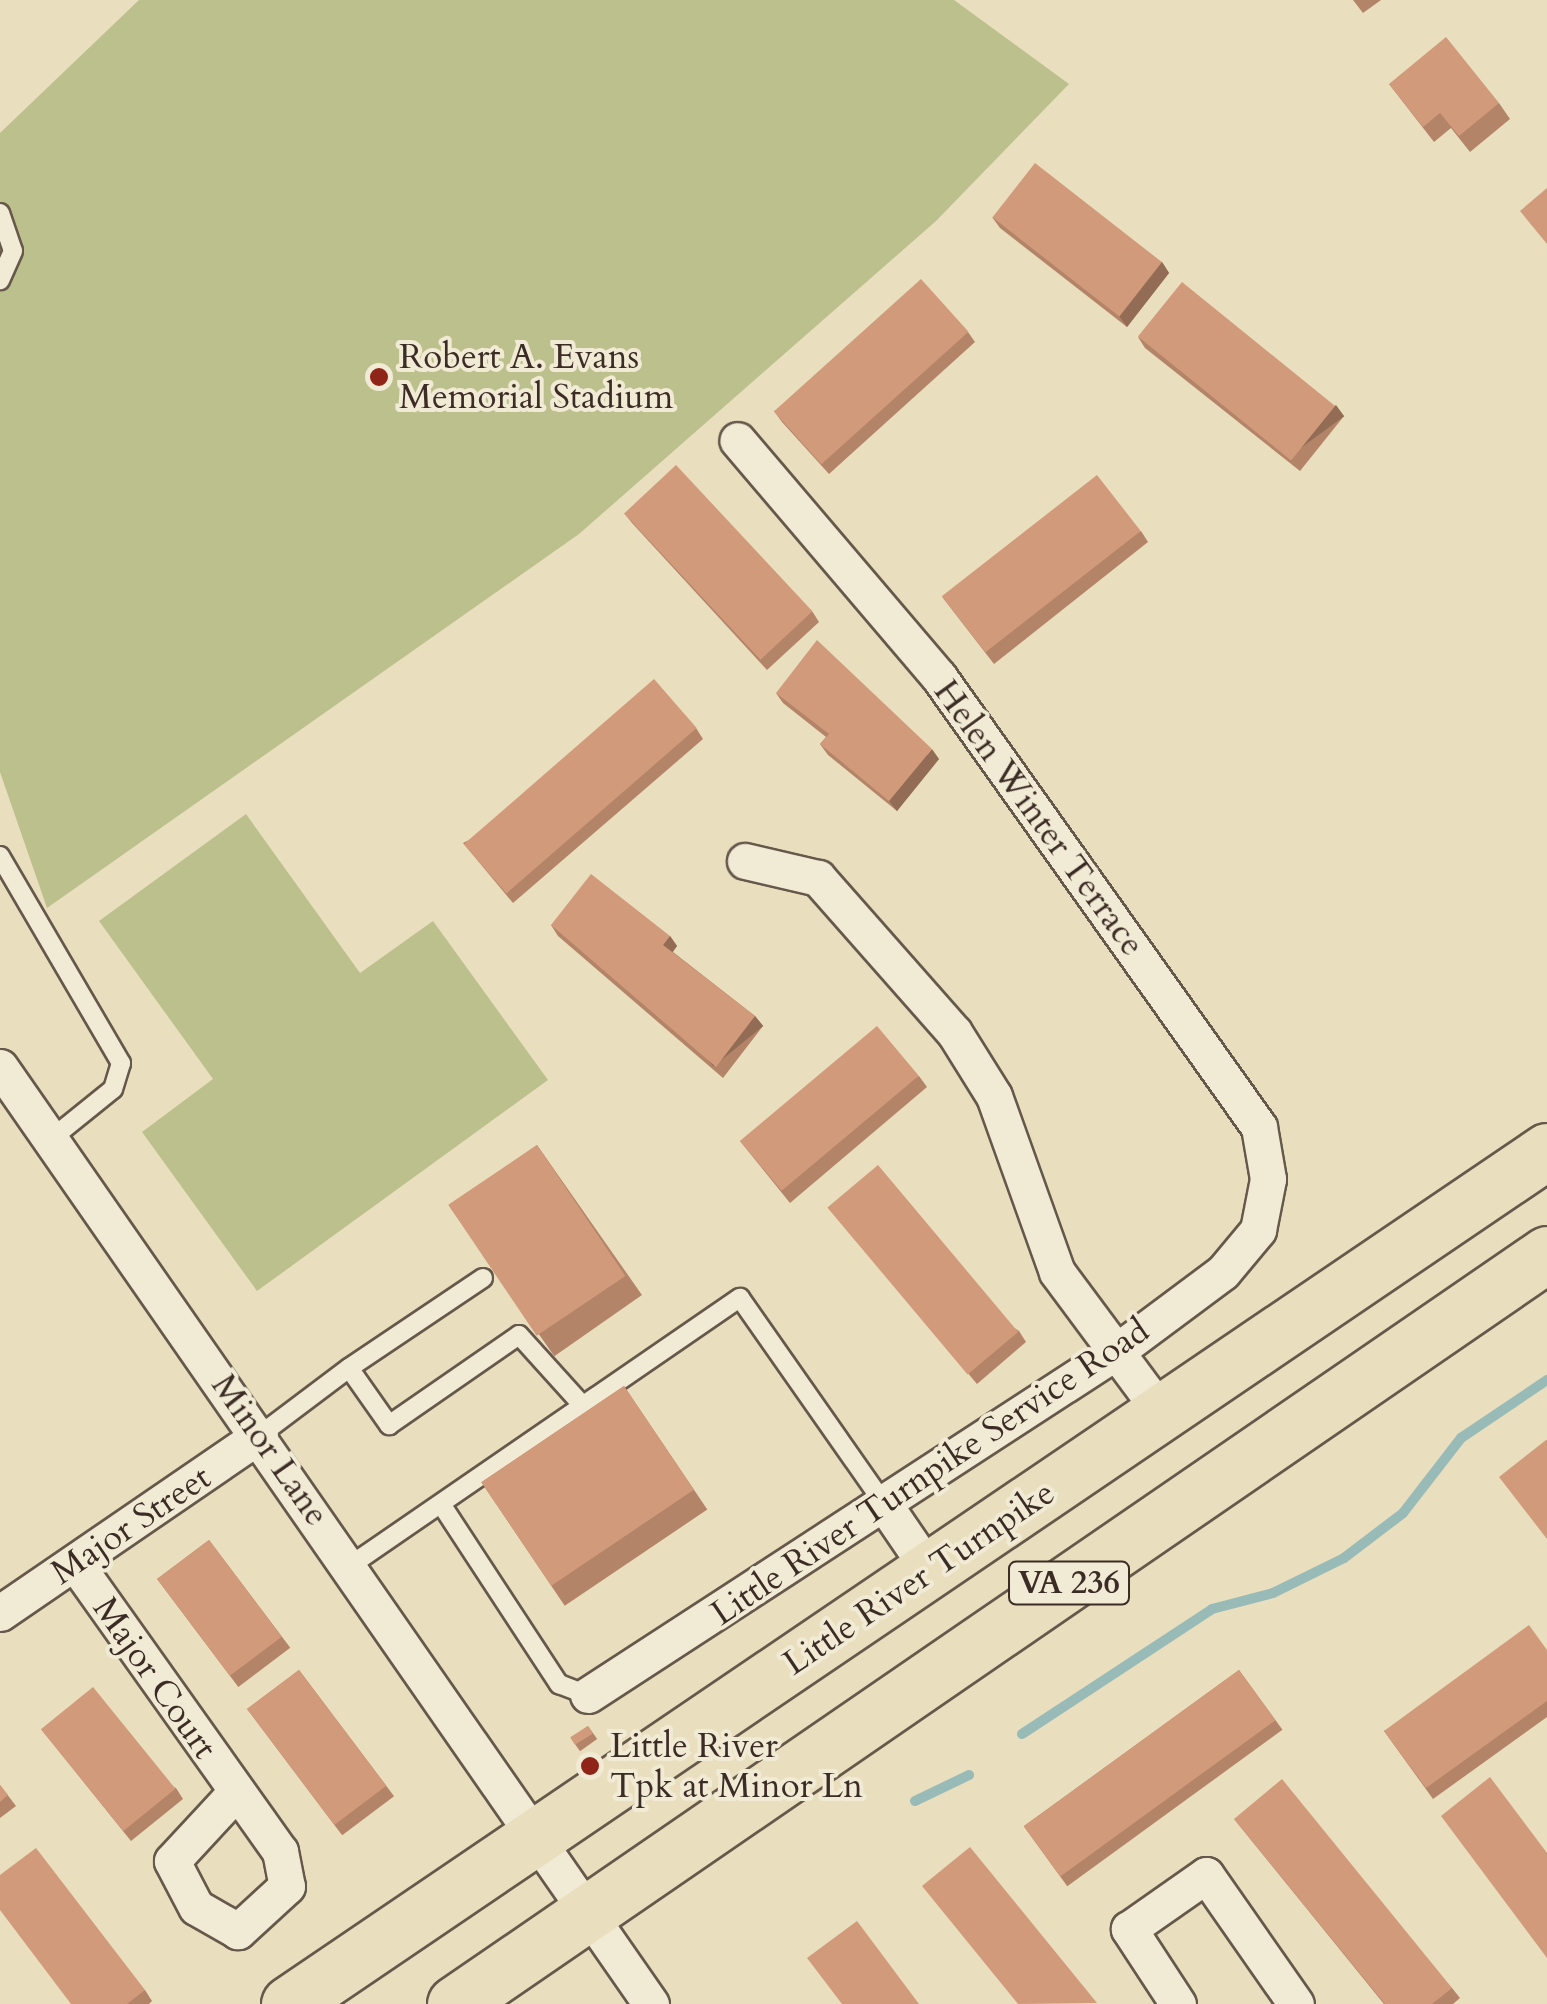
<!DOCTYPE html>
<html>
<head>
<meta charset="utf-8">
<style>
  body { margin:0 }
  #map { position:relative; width:1547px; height:2004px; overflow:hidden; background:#e9debd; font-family:Cardo,serif }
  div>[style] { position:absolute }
  .green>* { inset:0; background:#bcc08d }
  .stream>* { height:10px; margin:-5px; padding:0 5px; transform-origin:5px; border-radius:5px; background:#99bbb8 }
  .roads { filter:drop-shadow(2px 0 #66584b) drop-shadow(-2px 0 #66584b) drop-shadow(0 2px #66584b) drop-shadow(0 -2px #66584b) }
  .service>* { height:18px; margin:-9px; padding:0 9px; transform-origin:9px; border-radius:9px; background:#f1ead4 }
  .minor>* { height:35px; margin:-17.5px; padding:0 17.5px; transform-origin:17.5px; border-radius:17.5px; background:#f1ead4 }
  .primary>* { height:55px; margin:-27.5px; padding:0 27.5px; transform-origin:27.5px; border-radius:27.5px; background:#e9debd }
  .wall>* { inset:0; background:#b48469; transform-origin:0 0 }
  .shaded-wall>* { inset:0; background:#926c55; transform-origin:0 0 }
  .building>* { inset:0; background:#d19a7a; transform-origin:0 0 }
  .dots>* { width:28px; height:28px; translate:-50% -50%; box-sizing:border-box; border:5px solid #f1ead4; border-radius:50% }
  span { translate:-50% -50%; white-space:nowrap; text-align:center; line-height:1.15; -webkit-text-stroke:8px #f1ead4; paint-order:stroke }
  .shield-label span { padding:2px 8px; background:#f1ead4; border:2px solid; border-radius:8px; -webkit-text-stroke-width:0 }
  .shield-label { font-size:32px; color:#3b2c25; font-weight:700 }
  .poi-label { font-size:35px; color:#3b2c25 }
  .left { translate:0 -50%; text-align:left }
  .street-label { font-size:35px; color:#3b2c25 }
</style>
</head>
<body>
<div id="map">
  <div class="green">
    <i style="clip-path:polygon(139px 0,954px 0,1069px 84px,936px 221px,579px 534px,47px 908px,0 772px,0 133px)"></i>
    <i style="clip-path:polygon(246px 814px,360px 973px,433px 921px,548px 1080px,257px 1291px,142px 1132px,213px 1079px,99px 921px)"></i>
  </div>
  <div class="stream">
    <i style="left:1022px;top:1734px;width:227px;rotate:-33.3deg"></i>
    <i style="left:1212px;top:1609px;width:63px;rotate:-14.7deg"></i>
    <i style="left:1273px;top:1593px;width:79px;rotate:-26.2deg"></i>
    <i style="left:1344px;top:1558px;width:74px;rotate:-37.3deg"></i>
    <i style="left:1403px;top:1513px;width:95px;rotate:-52.3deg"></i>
    <i style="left:1461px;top:1438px;width:104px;rotate:-34deg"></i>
    <i style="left:915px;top:1801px;width:60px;rotate:-25.7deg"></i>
  </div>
  <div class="roads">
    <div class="service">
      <i style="left:0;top:213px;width:40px;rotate:71.1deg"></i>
      <i style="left:13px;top:251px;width:32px;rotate:114deg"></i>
      <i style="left:0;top:856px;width:240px;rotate:59.7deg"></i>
      <i style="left:121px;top:1063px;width:27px;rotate:107deg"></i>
      <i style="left:113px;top:1089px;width:80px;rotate:141.1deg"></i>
      <i style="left:483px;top:1278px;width:161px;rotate:146.1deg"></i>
      <i style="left:349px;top:1368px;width:70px;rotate:54.9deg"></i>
      <i style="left:389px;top:1425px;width:158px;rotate:-34.7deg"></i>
      <i style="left:519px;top:1335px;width:98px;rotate:47.9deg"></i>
      <i style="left:260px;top:1435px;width:111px;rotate:-37deg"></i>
      <i style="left:443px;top:1507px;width:212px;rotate:56.8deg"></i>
      <i style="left:559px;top:1684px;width:31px;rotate:21deg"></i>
      <i style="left:351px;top:1565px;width:472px;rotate:-34.5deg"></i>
      <i style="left:740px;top:1298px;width:251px;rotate:55deg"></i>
    </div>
    <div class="minor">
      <i style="left:745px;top:861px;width:75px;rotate:13.1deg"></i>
      <i style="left:818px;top:878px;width:205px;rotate:48.6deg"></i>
      <i style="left:954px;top:1032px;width:75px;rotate:58deg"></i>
      <i style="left:994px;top:1096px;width:187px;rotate:70.3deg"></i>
      <i style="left:1057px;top:1272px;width:174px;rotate:53.4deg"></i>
      <i style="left:0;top:1067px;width:1141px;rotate:55.21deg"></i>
      <i style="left:884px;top:1504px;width:80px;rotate:55.7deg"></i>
      <i style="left:75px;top:1563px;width:354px;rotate:54.6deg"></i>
      <i style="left:280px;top:1851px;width:36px;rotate:79deg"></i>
      <i style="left:287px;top:1886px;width:67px;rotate:137.4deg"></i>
      <i style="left:238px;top:1931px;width:48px;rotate:-150.3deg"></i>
      <i style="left:196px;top:1907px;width:52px;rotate:-117.6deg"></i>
      <i style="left:172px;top:1861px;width:93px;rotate:-47.2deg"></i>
      <i style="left:0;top:1613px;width:315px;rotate:-34.4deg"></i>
      <i style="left:588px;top:1695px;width:631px;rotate:-33.04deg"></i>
      <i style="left:1117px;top:1351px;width:132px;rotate:-36.7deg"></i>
      <i style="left:1223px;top:1272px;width:55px;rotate:-50.2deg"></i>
      <i style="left:1258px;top:1230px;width:52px;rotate:-78.9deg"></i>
      <i style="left:1268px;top:1179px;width:53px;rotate:-99.8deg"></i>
      <i style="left:1259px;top:1127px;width:552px;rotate:-125.42deg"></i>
      <i style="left:939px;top:677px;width:311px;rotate:-130.4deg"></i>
      <i style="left:1178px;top:2004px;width:90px;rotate:-123.2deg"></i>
      <i style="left:1129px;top:1929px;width:94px;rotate:-35deg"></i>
      <i style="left:1206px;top:1875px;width:157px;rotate:55.1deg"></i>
    </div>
    <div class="primary">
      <i style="left:289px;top:2004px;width:1520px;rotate:-34.14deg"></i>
      <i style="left:455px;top:2004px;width:1325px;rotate:-34.48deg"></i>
    </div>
  </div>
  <div class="wall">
    <i style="clip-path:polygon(1353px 0,1381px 0,1363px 13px)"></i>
    <i style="clip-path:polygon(1389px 84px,1499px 103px,1510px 119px,1470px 152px,1451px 128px,1434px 142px)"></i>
    <i style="clip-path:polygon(992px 217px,1162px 262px,1169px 273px,1127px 327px,1000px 228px)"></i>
    <i style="clip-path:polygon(968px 332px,975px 342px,829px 474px,782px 422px,774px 411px)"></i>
    <i style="clip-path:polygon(1138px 337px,1344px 416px,1300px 471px,1145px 348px)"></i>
    <i style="clip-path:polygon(624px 513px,812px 611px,819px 622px,767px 670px,632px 523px)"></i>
    <i style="clip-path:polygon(1141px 531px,1148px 542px,994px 664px,943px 598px)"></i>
    <i style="clip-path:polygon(776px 693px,939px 759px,897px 811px,828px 755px,820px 744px,826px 737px,783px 703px)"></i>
    <i style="clip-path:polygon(696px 728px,703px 739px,513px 903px,463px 843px)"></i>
    <i style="clip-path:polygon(551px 925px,670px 936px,677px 946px,673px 952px,755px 1016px,763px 1026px,723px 1078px,558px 936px)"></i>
    <i style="clip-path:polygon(919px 1076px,927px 1087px,790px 1203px,740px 1141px)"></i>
    <i style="left:537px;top:1145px;width:183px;height:107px;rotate:55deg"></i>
    <i style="clip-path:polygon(828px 1208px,1019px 1331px,1026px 1342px,977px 1384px)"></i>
    <i style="left:624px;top:1386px;width:149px;height:172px;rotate:56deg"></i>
    <i style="left:209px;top:1540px;width:135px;height:65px;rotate:53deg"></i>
    <i style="clip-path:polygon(1547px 1650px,1547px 1717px,1433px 1799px,1384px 1731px)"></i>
    <i style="left:299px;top:1670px;width:158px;height:65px;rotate:53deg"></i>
    <i style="left:1239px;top:1670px;width:74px;height:266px;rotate:54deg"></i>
    <i style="left:588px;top:1726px;width:16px;height:21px;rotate:55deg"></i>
    <i style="clip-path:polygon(41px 1729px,176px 1788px,183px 1799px,131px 1841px)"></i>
    <i style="clip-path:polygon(0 1785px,16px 1806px,0 1818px)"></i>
    <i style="clip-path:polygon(1234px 1819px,1452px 1988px,1460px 1998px,1453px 2004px,1384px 2004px)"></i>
    <i style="clip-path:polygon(145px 1990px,152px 2001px,149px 2004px,71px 2004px)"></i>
  </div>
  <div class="shaded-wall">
    <i style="clip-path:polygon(1162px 262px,1169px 273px,1127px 327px,1119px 316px)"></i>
    <i style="left:1336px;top:405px;width:14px;height:70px;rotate:54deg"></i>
    <i style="clip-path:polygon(932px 749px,939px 759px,897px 811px,889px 801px)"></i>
    <i style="clip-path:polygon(670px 936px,677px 946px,670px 955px,663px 945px)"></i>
    <i style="left:755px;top:1016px;width:13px;height:64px;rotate:51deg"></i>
  </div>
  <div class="building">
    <i style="clip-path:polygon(1446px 37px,1499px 103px,1459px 136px,1440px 113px,1423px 127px,1389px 84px)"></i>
    <i style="left:1035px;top:163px;width:161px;height:69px;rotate:38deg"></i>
    <i style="clip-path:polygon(1547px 188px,1547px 244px,1520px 211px)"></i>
    <i style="left:921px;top:279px;width:71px;height:198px;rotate:48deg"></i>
    <i style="left:1182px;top:282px;width:197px;height:70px;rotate:39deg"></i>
    <i style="left:676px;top:465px;width:200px;height:71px;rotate:47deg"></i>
    <i style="left:1097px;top:475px;width:71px;height:197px;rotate:52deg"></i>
    <i style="clip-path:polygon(817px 640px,932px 749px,889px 801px,820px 744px,829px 734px,776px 693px)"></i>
    <i style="left:654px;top:679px;width:65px;height:252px;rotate:49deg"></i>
    <i style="clip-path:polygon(591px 874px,670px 936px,663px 945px,755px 1016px,716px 1067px,551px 925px)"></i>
    <i style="left:877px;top:1026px;width:65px;height:179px;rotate:50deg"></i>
    <i style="left:537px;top:1145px;width:158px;height:107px;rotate:56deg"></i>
    <i style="left:878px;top:1165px;width:218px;height:66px;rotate:50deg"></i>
    <i style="left:624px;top:1386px;width:125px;height:172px;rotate:56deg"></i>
    <i style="clip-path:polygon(1546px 1440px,1547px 1440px,1547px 1539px,1499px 1477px)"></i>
    <i style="left:209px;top:1540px;width:121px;height:65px;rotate:53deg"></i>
    <i style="clip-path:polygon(1529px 1625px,1547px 1650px,1547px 1701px,1426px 1788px,1384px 1731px)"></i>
    <i style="left:299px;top:1670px;width:145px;height:65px;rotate:53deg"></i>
    <i style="left:1239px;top:1670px;width:62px;height:266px;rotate:54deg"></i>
    <i style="left:93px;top:1687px;width:131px;height:67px;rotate:51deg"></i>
    <i style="left:588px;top:1726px;width:9px;height:21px;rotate:58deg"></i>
    <i style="clip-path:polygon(1490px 1777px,1547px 1853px,1547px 1958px,1441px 1816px)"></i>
    <i style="clip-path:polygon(1282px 1779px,1452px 1988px,1432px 2004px,1385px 2004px,1234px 1819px)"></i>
    <i style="clip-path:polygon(0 1785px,8px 1795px,0 1802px)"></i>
    <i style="clip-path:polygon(970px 1847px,1097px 2003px,1018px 2004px,922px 1886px)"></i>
    <i style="clip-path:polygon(36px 1848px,145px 1990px,127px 2004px,71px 2004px,0 1910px,0 1875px)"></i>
    <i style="clip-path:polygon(857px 1921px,919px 2004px,842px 2004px,807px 1958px)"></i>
  </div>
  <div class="dots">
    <i style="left:379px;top:377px;background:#8f2418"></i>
    <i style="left:590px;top:1766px;background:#8f2418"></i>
  </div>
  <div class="shield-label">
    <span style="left:1069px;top:1583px">VA 236</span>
  </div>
  <div class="poi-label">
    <span class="left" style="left:399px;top:377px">Robert A. Evans<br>Memorial Stadium</span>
    <span class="left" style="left:610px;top:1766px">Little River<br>Tpk at Minor Ln</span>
  </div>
  <div class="street-label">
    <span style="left:1039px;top:818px;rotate:54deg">Helen Winter Terrace</span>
    <span style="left:270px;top:1450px;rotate:55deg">Minor Lane</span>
    <span style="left:930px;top:1472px;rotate:-34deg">Little River Turnpike Service Road</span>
    <span style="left:131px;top:1525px;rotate:-34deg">Major Street</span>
    <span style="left:919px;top:1578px;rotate:-34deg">Little River Turnpike</span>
    <span style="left:155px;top:1678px;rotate:55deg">Major Court</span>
  </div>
</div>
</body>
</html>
